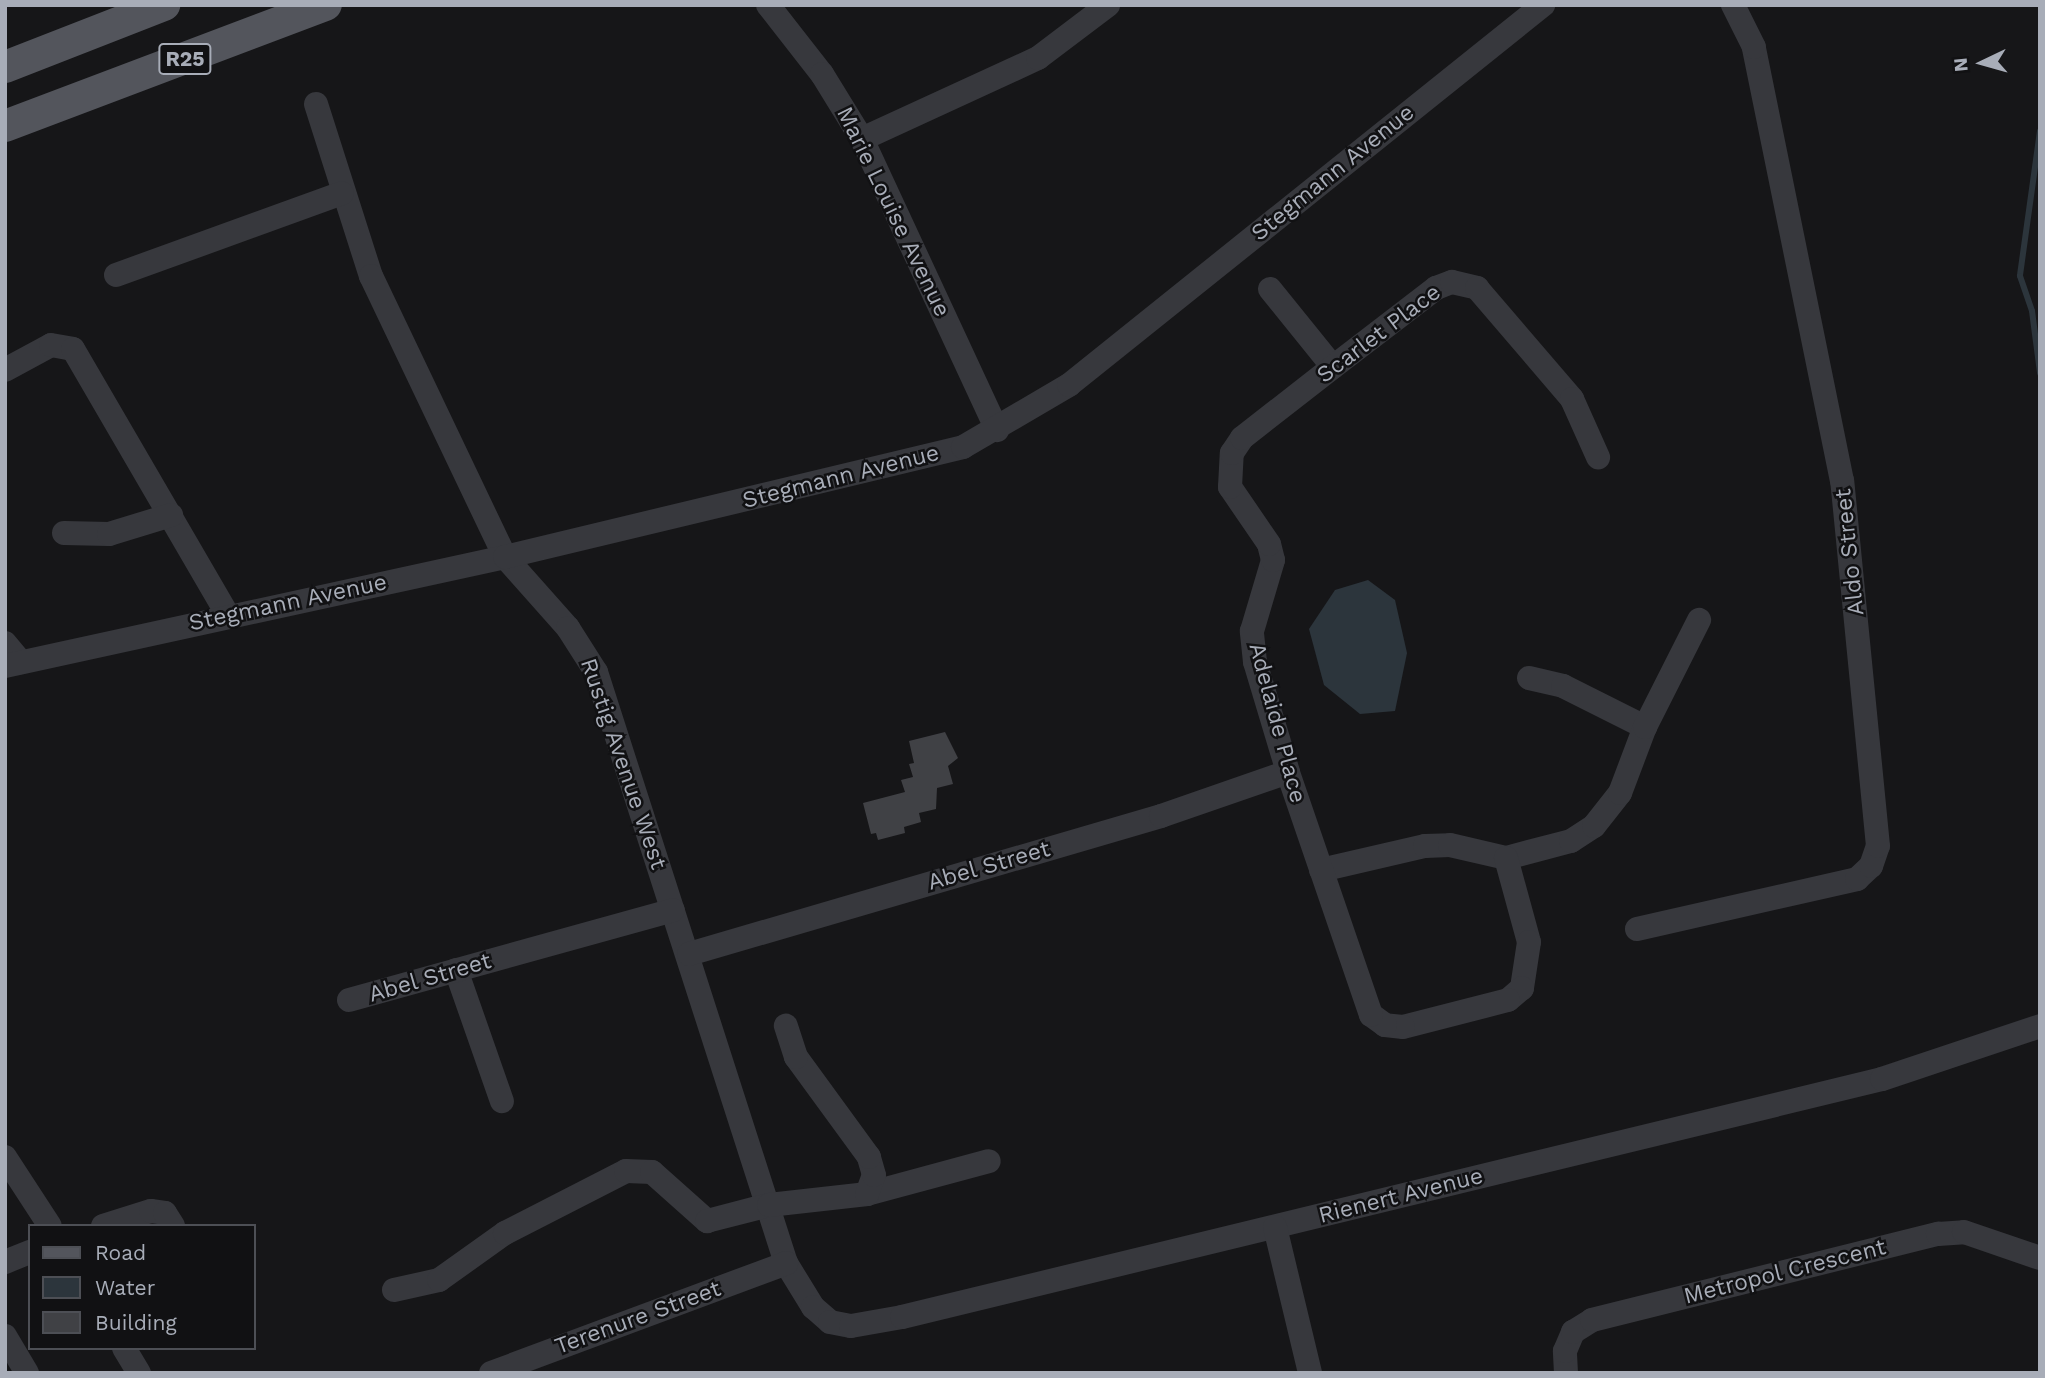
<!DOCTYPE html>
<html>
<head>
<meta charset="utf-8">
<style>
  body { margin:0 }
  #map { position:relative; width:2045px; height:1378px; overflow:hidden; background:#161618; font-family:"Work Sans",sans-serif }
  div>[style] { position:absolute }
  .water>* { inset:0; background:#2c353c }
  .stream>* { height:6px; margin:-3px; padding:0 3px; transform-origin:3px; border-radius:3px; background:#2c353c }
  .building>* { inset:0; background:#404145 }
  .minor>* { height:24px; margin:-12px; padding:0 12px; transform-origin:12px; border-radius:12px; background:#37383d }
  .major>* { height:32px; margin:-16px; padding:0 16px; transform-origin:16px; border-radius:16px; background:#53555c }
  span { translate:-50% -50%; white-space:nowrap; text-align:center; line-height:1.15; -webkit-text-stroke:5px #111113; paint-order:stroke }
  .shield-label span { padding:2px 5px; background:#111113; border:2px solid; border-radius:5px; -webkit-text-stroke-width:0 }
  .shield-label { font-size:21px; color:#a8adb8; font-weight:700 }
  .street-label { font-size:23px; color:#a8adb8 }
  .frame { position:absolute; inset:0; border:7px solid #a8adb8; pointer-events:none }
  .legend { position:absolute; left:28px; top:1224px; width:228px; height:126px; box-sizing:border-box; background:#111113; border:2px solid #4d4f55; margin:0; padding:9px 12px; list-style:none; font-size:21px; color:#a8adb8 }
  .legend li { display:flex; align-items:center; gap:14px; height:35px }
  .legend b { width:35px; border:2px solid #4d4f55 }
  .north { position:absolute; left:1947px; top:28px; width:70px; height:70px; -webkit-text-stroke:5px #111113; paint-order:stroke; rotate:265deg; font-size:19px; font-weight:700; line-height:28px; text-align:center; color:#a8adb8 }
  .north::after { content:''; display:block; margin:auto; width:24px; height:32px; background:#a8adb8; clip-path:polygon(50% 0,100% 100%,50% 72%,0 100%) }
</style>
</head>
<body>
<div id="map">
  <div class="water">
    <i style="clip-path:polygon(1368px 580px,1395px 600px,1407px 653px,1395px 711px,1360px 714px,1324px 685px,1309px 629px,1335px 590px)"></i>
  </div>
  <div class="stream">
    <i style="left:2040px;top:131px;width:146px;rotate:97.9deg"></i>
    <i style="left:2020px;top:276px;width:37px;rotate:71deg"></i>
    <i style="left:2032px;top:311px;width:63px;rotate:82.6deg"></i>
  </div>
  <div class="building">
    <i style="clip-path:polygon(945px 732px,958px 758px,948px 766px,953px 784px,937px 788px,936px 809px,919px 813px,921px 822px,904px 827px,905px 833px,878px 840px,876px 833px,871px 834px,863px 803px,905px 792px,901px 780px,913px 777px,909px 764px,914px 763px,909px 741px)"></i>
  </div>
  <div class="minor">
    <i style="left:768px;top:5px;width:88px;rotate:52deg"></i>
    <i style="left:822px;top:74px;width:76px;rotate:58.4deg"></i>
    <i style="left:862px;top:139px;width:321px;rotate:65.1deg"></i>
    <i style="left:316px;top:104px;width:181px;rotate:72.3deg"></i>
    <i style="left:371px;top:276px;width:311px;rotate:64.5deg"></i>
    <i style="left:505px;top:557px;width:95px;rotate:48.4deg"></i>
    <i style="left:568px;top:628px;width:52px;rotate:57.5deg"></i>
    <i style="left:596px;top:672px;width:621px;rotate:72.18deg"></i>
    <i style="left:786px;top:1263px;width:52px;rotate:58.5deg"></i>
    <i style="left:813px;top:1307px;width:23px;rotate:41deg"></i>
    <i style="left:830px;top:1322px;width:21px;rotate:11deg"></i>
    <i style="left:851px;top:1326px;width:52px;rotate:-10deg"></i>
    <i style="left:902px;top:1317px;width:1008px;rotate:-13.65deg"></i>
    <i style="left:1882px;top:1079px;width:167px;rotate:-18.5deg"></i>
    <i style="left:862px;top:139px;width:194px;rotate:-24.7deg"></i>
    <i style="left:1038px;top:58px;width:88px;rotate:-37.1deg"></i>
    <i style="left:116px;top:275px;width:240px;rotate:-19.9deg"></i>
    <i style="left:1270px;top:289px;width:100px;rotate:51.1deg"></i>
    <i style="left:5px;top:370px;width:52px;rotate:-28.5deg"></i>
    <i style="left:51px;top:345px;width:22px;rotate:10deg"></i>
    <i style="left:73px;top:349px;width:308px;rotate:59.8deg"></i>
    <i style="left:64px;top:533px;width:45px;rotate:1.3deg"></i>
    <i style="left:109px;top:534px;width:65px;rotate:-17deg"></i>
    <i style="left:5px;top:643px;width:25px;rotate:50deg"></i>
    <i style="left:5px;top:666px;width:512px;rotate:-12.3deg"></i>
    <i style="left:505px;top:557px;width:471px;rotate:-13.5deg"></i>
    <i style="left:963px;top:447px;width:123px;rotate:-30.3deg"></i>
    <i style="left:1069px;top:385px;width:608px;rotate:-38.72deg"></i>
    <i style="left:1529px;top:678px;width:35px;rotate:13deg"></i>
    <i style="left:1563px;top:686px;width:92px;rotate:26.6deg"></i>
    <i style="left:1506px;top:858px;width:67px;rotate:-14.7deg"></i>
    <i style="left:1571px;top:841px;width:27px;rotate:-33deg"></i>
    <i style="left:1594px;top:826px;width:42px;rotate:-51.8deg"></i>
    <i style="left:1620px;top:793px;width:71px;rotate:-69.3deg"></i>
    <i style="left:1645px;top:727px;width:120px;rotate:-63.2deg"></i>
    <i style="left:1321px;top:870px;width:107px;rotate:-13deg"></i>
    <i style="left:1425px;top:846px;width:25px;rotate:-2deg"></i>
    <i style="left:1450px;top:845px;width:57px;rotate:13.1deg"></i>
    <i style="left:1506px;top:858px;width:87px;rotate:74.7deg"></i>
    <i style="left:1529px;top:942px;width:47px;rotate:98.7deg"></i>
    <i style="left:1522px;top:988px;width:18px;rotate:139deg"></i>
    <i style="left:1508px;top:1000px;width:108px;rotate:165.6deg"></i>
    <i style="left:1403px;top:1027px;width:18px;rotate:-174deg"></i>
    <i style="left:1385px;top:1025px;width:17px;rotate:-144deg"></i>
    <i style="left:1371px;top:1015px;width:257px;rotate:-108.9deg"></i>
    <i style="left:1288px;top:772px;width:115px;rotate:-106.7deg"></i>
    <i style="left:1255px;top:662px;width:31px;rotate:-96deg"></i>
    <i style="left:1252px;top:631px;width:74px;rotate:-73.5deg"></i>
    <i style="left:1273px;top:560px;width:16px;rotate:-104deg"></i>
    <i style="left:1269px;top:544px;width:69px;rotate:-124.4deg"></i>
    <i style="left:1230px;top:487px;width:34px;rotate:-87deg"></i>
    <i style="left:1232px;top:453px;width:18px;rotate:-56deg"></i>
    <i style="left:1242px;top:438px;width:115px;rotate:-38deg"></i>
    <i style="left:1333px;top:367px;width:130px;rotate:-37.5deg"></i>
    <i style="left:1436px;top:288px;width:17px;rotate:-21deg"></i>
    <i style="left:1452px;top:282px;width:26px;rotate:13deg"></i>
    <i style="left:1477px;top:288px;width:146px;rotate:49.4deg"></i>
    <i style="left:1572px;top:399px;width:64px;rotate:65.9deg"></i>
    <i style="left:1637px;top:929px;width:226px;rotate:-12.8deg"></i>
    <i style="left:1857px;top:879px;width:19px;rotate:-43deg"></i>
    <i style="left:1871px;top:866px;width:21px;rotate:-71deg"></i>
    <i style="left:1878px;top:846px;width:367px;rotate:-95.6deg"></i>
    <i style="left:1842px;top:481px;width:443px;rotate:-101.5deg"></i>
    <i style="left:1754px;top:47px;width:47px;rotate:-116.6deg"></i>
    <i style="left:689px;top:954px;width:492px;rotate:-16.3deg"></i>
    <i style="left:1161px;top:816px;width:134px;rotate:-19.1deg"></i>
    <i style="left:456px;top:970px;width:139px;rotate:70.7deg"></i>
    <i style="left:349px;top:1000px;width:336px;rotate:-15.5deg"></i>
    <i style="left:5px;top:1157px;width:82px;rotate:56.9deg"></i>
    <i style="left:867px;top:1194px;width:126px;rotate:-15.1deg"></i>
    <i style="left:103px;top:1226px;width:50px;rotate:-17.4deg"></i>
    <i style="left:151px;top:1211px;width:14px;rotate:8deg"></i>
    <i style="left:165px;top:1213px;width:15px;rotate:58deg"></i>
    <i style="left:1275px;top:1227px;width:150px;rotate:76.5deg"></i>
    <i style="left:5px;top:1262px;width:27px;rotate:-22deg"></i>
    <i style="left:394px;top:1290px;width:46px;rotate:-12.5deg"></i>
    <i style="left:439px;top:1280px;width:81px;rotate:-35.5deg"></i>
    <i style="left:505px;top:1233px;width:136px;rotate:-27.1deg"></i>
    <i style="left:626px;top:1171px;width:26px;rotate:2deg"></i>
    <i style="left:652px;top:1172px;width:74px;rotate:41.7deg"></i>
    <i style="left:707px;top:1221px;width:64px;rotate:-14.5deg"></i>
    <i style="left:769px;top:1205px;width:99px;rotate:-6.4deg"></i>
    <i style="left:867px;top:1194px;width:20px;rotate:-70deg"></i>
    <i style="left:874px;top:1175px;width:19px;rotate:-106deg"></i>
    <i style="left:869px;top:1157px;width:124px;rotate:-126.1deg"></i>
    <i style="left:796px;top:1057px;width:33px;rotate:-108deg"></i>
    <i style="left:5px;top:1336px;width:43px;rotate:59.3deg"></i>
    <i style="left:124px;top:1348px;width:29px;rotate:59deg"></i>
    <i style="left:491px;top:1373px;width:315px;rotate:-20.4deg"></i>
    <i style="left:1566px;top:1373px;width:22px;rotate:-93deg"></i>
    <i style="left:1565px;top:1351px;width:21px;rotate:-67deg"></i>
    <i style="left:1573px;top:1332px;width:22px;rotate:-32deg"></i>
    <i style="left:1592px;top:1320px;width:357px;rotate:-14deg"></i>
    <i style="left:1938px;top:1234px;width:26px;rotate:-4deg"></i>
    <i style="left:1964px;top:1232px;width:80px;rotate:18.9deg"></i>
  </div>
  <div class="major">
    <i style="left:5px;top:67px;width:171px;rotate:-21.3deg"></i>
    <i style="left:5px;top:126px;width:343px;rotate:-20.7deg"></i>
  </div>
  <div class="shield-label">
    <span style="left:185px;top:59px">R25</span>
  </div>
  <div class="street-label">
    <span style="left:1333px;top:173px;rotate:-39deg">Stegmann Avenue</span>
    <span style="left:893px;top:212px;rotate:64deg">Marie Louise Avenue</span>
    <span style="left:1379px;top:334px;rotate:-37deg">Scarlet Place</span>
    <span style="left:841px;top:477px;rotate:-14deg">Stegmann Avenue</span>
    <span style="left:1850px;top:552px;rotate:-96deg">Aldo Street</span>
    <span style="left:288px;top:603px;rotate:-12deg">Stegmann Avenue</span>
    <span style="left:1277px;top:723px;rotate:75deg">Adelaide Place</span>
    <span style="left:623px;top:764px;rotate:71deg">Rustig Avenue West</span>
    <span style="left:989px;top:866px;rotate:-16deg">Abel Street</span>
    <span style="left:430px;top:978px;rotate:-16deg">Abel Street</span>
    <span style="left:1401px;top:1196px;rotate:-14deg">Rienert Avenue</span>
    <span style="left:1785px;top:1272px;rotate:-14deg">Metropol Crescent</span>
    <span style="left:638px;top:1318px;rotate:-20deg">Terenure Street</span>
  </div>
  <div class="frame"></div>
  <ul class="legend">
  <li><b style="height:9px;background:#53555c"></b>Road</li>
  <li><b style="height:19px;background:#2c353c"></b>Water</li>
  <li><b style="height:19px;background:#404145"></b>Building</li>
  </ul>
  <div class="north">N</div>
</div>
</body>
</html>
